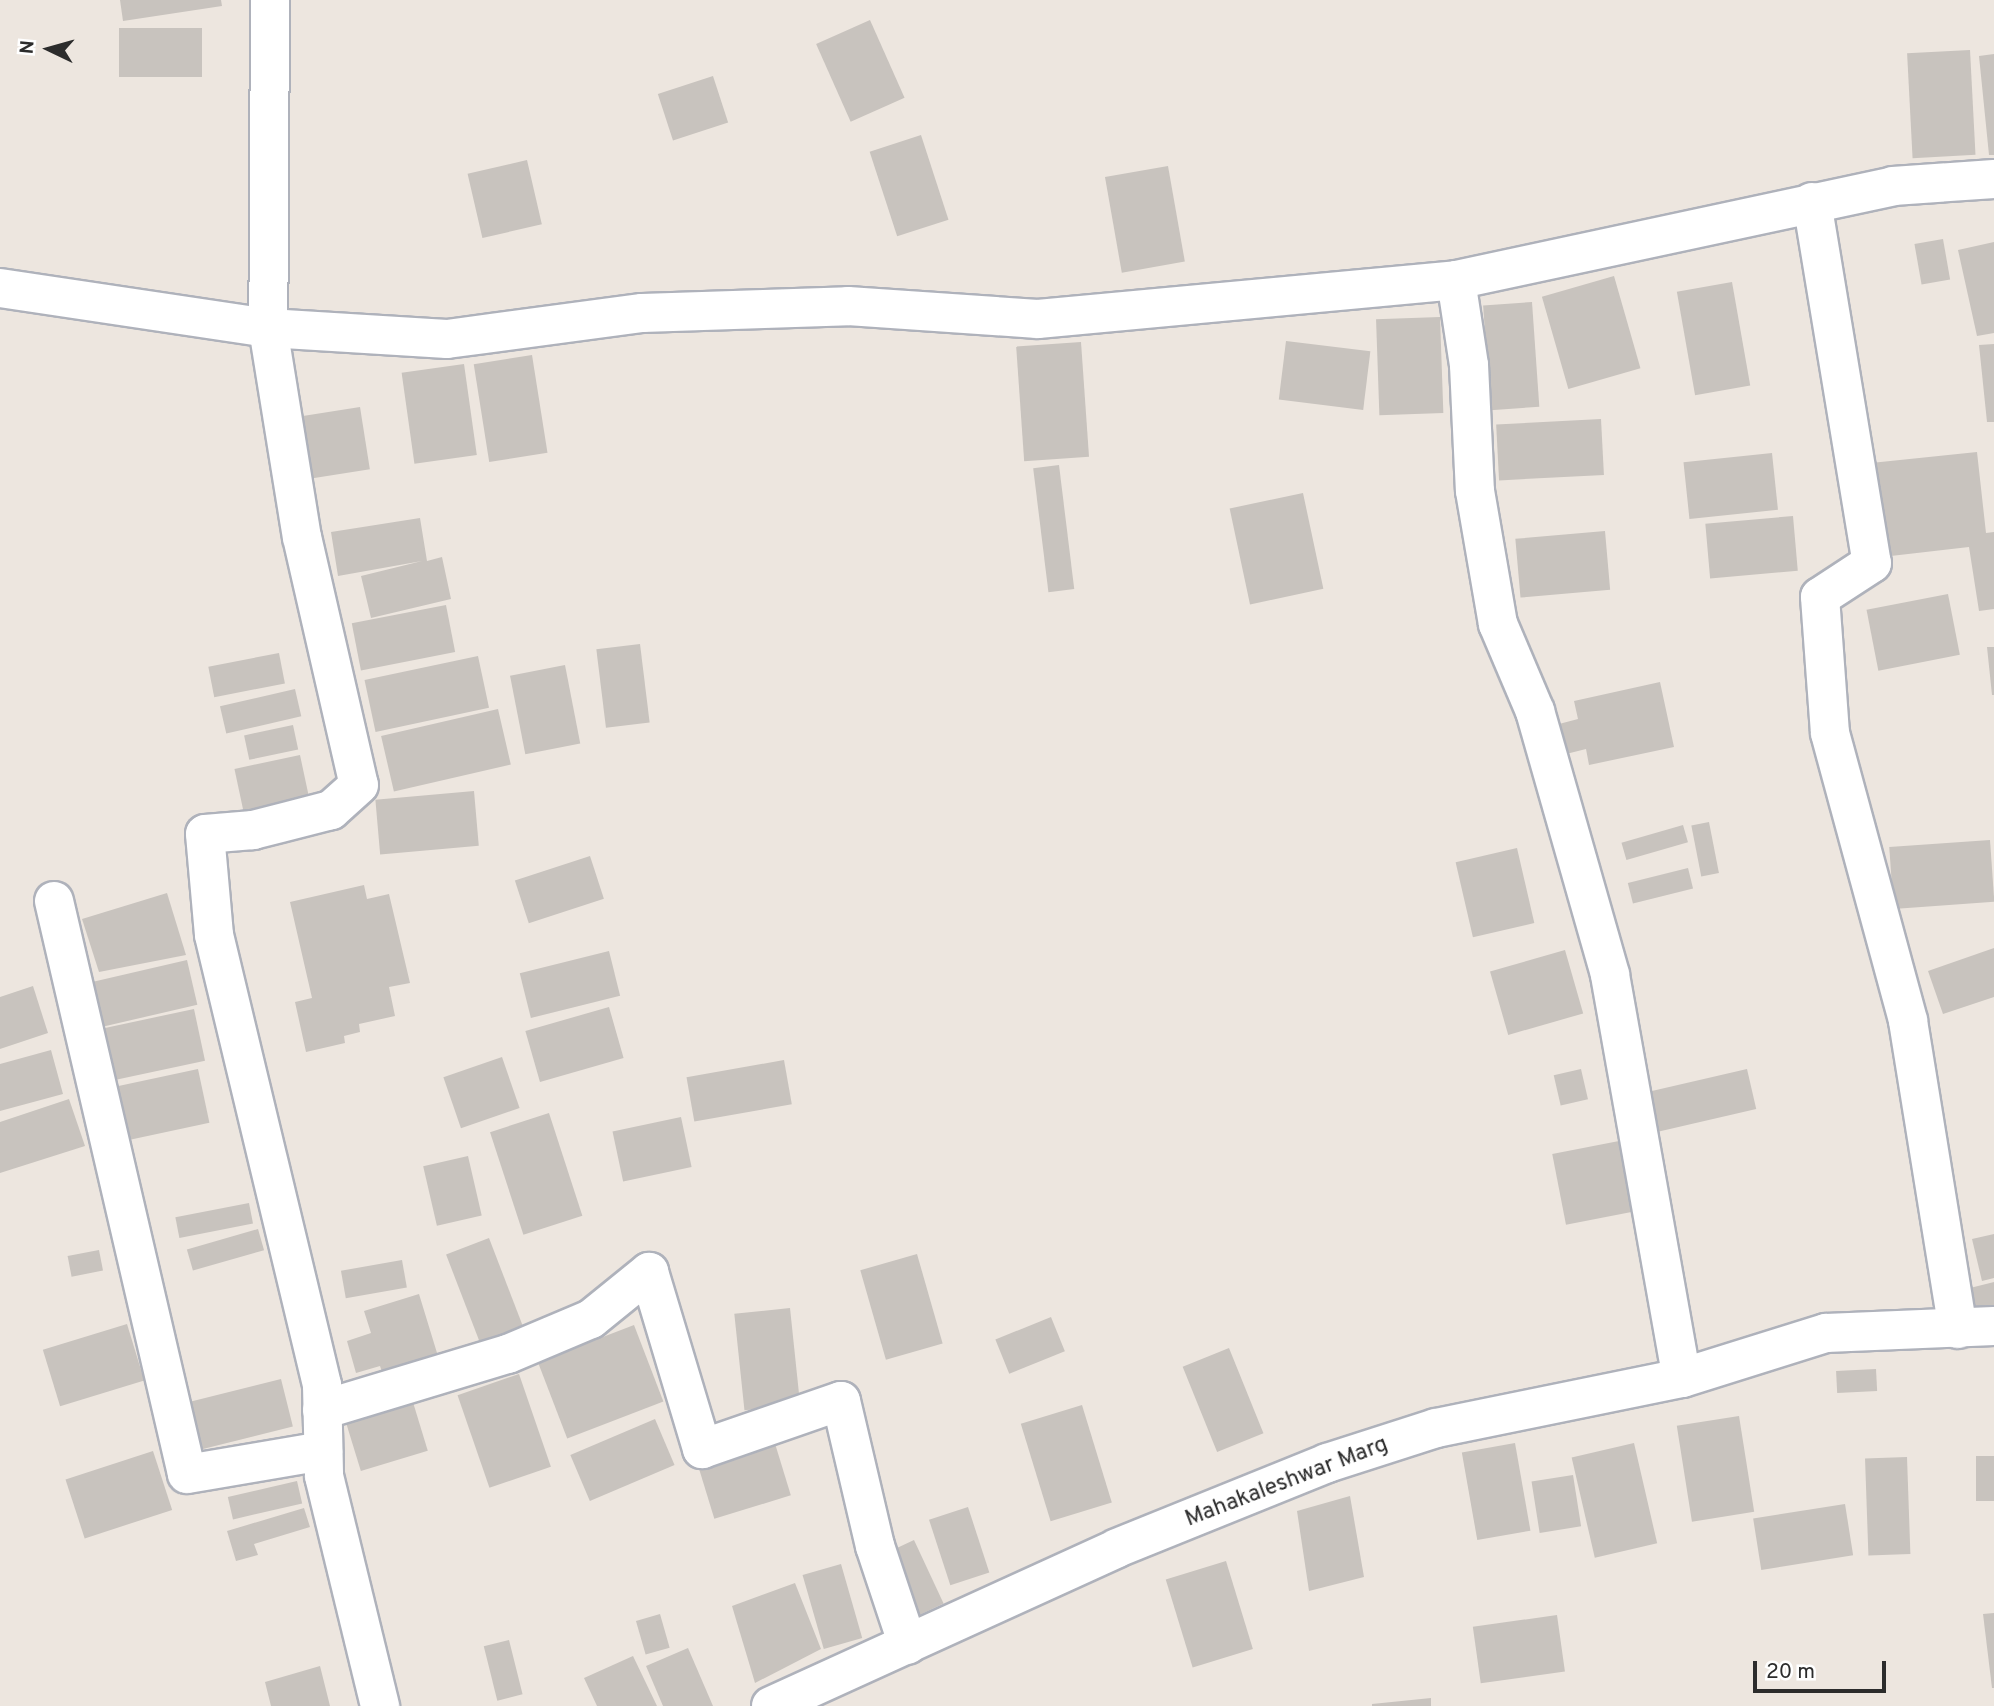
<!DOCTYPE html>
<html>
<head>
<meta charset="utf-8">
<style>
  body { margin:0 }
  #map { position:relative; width:1994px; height:1706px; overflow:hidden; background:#ede6df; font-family:Overpass,sans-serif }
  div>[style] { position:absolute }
  .building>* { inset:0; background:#c8c3be; transform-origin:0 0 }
  .roads { filter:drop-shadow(2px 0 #afb2bb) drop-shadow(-2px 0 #afb2bb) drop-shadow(0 2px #afb2bb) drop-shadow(0 -2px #afb2bb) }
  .minor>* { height:38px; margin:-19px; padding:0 19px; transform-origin:19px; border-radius:19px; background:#fff }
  span { translate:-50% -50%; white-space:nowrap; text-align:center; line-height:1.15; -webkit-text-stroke:7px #fff; paint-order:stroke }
  .street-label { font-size:23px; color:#2c2c2c }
  .north { position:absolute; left:14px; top:14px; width:70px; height:70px; -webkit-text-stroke:5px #fff; paint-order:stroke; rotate:275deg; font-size:19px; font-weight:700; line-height:28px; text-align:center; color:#2c2c2c }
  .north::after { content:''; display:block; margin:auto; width:24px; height:32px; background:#2c2c2c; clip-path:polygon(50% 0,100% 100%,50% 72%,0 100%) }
  .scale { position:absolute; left:1753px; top:1661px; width:133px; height:32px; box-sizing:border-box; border:4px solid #2c2c2c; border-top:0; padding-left:9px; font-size:21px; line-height:24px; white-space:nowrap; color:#2c2c2c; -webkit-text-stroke:5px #fff; paint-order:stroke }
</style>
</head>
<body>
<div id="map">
  <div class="building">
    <i style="clip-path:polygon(120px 0,221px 0,222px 6px,123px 21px)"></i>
    <i style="left:870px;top:20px;width:85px;height:59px;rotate:66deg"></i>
    <i style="left:119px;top:28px;width:83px;height:49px"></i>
    <i style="left:1970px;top:50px;width:105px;height:63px;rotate:87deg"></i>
    <i style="clip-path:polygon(1994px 54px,1994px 155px,1989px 155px,1979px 56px)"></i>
    <i style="left:713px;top:76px;width:49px;height:58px;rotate:72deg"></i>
    <i style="left:921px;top:135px;width:89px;height:54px;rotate:72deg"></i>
    <i style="left:527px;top:160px;width:66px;height:61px;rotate:77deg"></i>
    <i style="left:1168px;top:166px;width:97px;height:64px;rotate:80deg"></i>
    <i style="left:1943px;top:239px;width:41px;height:29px;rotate:80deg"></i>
    <i style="clip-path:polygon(1994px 242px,1994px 333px,1977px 336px,1958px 250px)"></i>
    <i style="left:1614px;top:276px;width:96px;height:75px;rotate:74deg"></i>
    <i style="left:1732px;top:282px;width:105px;height:56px;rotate:80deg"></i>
    <i style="left:1532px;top:302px;width:105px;height:49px;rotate:86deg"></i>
    <i style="left:1440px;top:317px;width:96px;height:64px;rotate:88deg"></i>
    <i style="left:1286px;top:341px;width:85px;height:59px;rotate:7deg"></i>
    <i style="left:1081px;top:342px;width:115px;height:65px;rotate:86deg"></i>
    <i style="clip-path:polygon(1994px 344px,1994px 422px,1987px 422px,1979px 345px)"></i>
    <i style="left:532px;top:355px;width:99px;height:59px;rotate:81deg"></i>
    <i style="left:464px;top:364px;width:92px;height:63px;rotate:82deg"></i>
    <i style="left:360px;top:407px;width:63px;height:61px;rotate:81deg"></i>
    <i style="left:1601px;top:419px;width:56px;height:105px;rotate:87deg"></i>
    <i style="clip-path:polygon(1977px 452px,1986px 533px,1994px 532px,1994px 609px,1979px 611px,1969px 547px,1882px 557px,1871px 463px)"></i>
    <i style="left:1772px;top:453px;width:57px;height:89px;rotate:84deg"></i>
    <i style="left:1059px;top:465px;width:125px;height:26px;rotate:83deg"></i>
    <i style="left:1303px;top:493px;width:98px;height:75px;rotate:78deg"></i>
    <i style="left:1793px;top:516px;width:55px;height:88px;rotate:85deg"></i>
    <i style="clip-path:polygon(420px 518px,427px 561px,442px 557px,451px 599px,371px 618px,361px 576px,422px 561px,338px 576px,331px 532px)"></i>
    <i style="left:1605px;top:531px;width:59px;height:90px;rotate:85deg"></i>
    <i style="left:1948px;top:594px;width:62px;height:83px;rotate:79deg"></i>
    <i style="left:446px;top:605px;width:48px;height:96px;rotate:79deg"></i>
    <i style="left:640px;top:644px;width:79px;height:44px;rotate:83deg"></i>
    <i style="clip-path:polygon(1987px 647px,1994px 647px,1994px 695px,1992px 695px)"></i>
    <i style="left:279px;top:653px;width:31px;height:72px;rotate:79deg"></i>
    <i style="left:478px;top:656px;width:53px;height:116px;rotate:78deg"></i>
    <i style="left:565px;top:665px;width:80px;height:56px;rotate:79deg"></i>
    <i style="clip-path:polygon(1660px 682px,1674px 747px,1589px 765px,1586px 749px,1566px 754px,1559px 724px,1578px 719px,1574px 701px)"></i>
    <i style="left:295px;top:689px;width:28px;height:77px;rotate:77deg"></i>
    <i style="left:498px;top:709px;width:57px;height:120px;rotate:77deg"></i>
    <i style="left:293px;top:725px;width:25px;height:50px;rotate:78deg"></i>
    <i style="left:300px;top:755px;width:53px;height:67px;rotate:78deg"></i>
    <i style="left:474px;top:791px;width:55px;height:99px;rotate:85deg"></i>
    <i style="left:1709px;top:822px;width:52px;height:18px;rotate:79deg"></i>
    <i style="left:1683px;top:825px;width:18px;height:64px;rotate:74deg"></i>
    <i style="left:1990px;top:840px;width:62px;height:101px;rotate:86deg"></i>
    <i style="left:1517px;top:848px;width:77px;height:63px;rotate:77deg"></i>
    <i style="left:590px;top:856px;width:45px;height:79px;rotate:72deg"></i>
    <i style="left:1688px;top:868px;width:21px;height:62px;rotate:76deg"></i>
    <i style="clip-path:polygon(364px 885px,367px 899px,389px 894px,410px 983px,389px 987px,395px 1016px,359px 1024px,360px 1032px,344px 1036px,345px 1043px,306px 1052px,295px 1002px,312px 998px,290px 902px)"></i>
    <i style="clip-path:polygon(167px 893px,186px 955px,99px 972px,82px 919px)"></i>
    <i style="clip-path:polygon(1994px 948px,1994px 997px,1943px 1014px,1928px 971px)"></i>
    <i style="left:1565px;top:950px;width:66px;height:78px;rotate:74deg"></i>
    <i style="left:609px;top:951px;width:46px;height:92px;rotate:76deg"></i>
    <i style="left:187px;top:960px;width:46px;height:104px;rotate:77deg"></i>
    <i style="clip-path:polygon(33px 986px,48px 1033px,0 1049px,0 997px)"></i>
    <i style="left:609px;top:1007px;width:53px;height:87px;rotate:74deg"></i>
    <i style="left:194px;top:1009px;width:53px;height:91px;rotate:78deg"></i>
    <i style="clip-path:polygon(51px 1050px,63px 1094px,0 1111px,0 1064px)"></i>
    <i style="left:502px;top:1057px;width:54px;height:62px;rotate:71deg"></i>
    <i style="left:784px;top:1060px;width:45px;height:99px;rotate:80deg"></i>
    <i style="left:198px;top:1069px;width:55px;height:86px;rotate:78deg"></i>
    <i style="left:1581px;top:1069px;width:31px;height:28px;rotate:77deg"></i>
    <i style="left:1747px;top:1069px;width:41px;height:102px;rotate:77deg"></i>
    <i style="clip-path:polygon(69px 1099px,85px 1146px,0 1173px,0 1122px)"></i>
    <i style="left:549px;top:1113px;width:108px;height:62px;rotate:72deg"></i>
    <i style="left:681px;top:1117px;width:51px;height:70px;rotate:78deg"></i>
    <i style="left:1619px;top:1141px;width:72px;height:68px;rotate:79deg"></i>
    <i style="left:468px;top:1156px;width:61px;height:46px;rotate:77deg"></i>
    <i style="left:249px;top:1203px;width:21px;height:75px;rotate:79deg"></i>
    <i style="left:258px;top:1229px;width:22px;height:74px;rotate:74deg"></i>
    <i style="clip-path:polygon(1994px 1234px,1994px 1278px,1982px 1281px,1972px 1239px)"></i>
    <i style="left:489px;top:1238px;width:104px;height:46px;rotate:69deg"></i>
    <i style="left:99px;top:1250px;width:21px;height:32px;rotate:79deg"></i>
    <i style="left:917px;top:1254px;width:93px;height:59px;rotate:74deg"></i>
    <i style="left:402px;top:1260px;width:28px;height:62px;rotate:80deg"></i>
    <i style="clip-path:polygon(1994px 1282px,1994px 1316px,1978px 1320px,1970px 1288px)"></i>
    <i style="clip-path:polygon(419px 1294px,441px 1366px,386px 1384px,380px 1366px,356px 1373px,347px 1341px,371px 1333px,364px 1311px)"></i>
    <i style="left:790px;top:1308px;width:97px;height:56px;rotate:84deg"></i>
    <i style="left:1051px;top:1317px;width:37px;height:60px;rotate:68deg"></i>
    <i style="left:127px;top:1324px;width:59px;height:88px;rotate:73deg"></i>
    <i style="left:634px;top:1325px;width:82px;height:103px;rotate:69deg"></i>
    <i style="left:1229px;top:1348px;width:92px;height:50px;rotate:68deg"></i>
    <i style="left:1876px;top:1369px;width:22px;height:40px;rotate:87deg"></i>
    <i style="left:519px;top:1374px;width:98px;height:65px;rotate:71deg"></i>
    <i style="left:281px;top:1379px;width:49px;height:103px;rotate:76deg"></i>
    <i style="left:412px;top:1399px;width:54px;height:70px;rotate:73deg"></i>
    <i style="left:1082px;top:1405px;width:102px;height:64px;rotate:73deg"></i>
    <i style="left:1739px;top:1416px;width:97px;height:63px;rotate:81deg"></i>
    <i style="left:655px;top:1419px;width:50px;height:92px;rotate:67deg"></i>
    <i style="left:773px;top:1437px;width:61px;height:80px;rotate:73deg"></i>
    <i style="left:1515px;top:1443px;width:89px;height:54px;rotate:80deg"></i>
    <i style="left:1634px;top:1443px;width:103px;height:64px;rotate:77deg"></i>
    <i style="left:153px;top:1451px;width:62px;height:92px;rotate:72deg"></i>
    <i style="left:1994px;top:1456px;width:45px;height:18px;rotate:90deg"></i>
    <i style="left:1907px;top:1457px;width:97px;height:42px;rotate:88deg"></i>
    <i style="left:1573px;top:1475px;width:52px;height:42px;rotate:81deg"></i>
    <i style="left:297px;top:1481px;width:23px;height:71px;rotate:77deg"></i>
    <i style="clip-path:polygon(1350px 1496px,1364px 1577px,1309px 1591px,1297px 1511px)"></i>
    <i style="left:1845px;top:1504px;width:52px;height:93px;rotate:81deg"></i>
    <i style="left:968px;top:1507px;width:69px;height:41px;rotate:72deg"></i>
    <i style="clip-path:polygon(304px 1508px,310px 1527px,254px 1544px,258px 1555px,236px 1561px,227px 1531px)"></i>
    <i style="left:914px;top:1540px;width:70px;height:33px;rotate:65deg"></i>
    <i style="left:1226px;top:1561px;width:92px;height:63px;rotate:73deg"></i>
    <i style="left:841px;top:1564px;width:77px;height:40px;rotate:74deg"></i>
    <i style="clip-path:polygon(795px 1583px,821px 1649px,755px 1683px,732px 1606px)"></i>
    <i style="clip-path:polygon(1994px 1613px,1994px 1688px,1992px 1688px,1983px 1614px)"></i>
    <i style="left:660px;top:1614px;width:35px;height:25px;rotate:74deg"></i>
    <i style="left:1557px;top:1615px;width:57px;height:85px;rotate:82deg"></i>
    <i style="left:509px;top:1640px;width:56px;height:26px;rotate:76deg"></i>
    <i style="clip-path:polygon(688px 1648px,713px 1706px,663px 1706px,646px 1666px)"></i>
    <i style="clip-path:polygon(633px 1656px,657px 1706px,597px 1706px,584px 1678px)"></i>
    <i style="clip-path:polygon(320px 1666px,330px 1706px,271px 1706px,265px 1682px)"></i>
    <i style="clip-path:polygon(1431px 1698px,1431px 1706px,1372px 1706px,1372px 1704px)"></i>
  </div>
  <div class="roads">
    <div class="minor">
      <i style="left:270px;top:0;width:328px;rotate:90.3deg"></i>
      <i style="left:268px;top:328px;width:212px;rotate:80.8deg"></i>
      <i style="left:302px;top:537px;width:254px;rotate:77.1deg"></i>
      <i style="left:359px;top:785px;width:38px;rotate:138deg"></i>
      <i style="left:331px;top:810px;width:81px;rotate:165.6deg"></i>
      <i style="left:253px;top:830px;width:48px;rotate:175.2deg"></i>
      <i style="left:205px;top:834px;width:101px;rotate:84.9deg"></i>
      <i style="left:214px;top:935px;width:463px;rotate:76.5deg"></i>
      <i style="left:322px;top:1385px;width:91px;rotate:88.7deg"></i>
      <i style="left:324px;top:1476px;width:237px;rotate:76.3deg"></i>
      <i style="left:1812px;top:202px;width:366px;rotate:80.6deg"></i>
      <i style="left:1872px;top:563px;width:62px;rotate:146.8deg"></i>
      <i style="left:1820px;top:597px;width:136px;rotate:85.8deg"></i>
      <i style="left:1830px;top:733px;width:298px;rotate:74.8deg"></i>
      <i style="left:1908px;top:1021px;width:312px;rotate:80.8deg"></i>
      <i style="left:1456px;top:280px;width:86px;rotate:81.3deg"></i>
      <i style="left:1469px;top:365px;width:126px;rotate:87.3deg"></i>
      <i style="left:1475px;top:491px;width:135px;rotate:80.2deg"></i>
      <i style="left:1498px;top:624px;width:95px;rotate:67deg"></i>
      <i style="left:1535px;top:711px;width:274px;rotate:74.1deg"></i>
      <i style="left:1610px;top:975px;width:409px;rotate:79.9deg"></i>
      <i style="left:0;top:288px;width:271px;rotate:8.5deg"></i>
      <i style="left:268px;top:328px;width:179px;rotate:3.5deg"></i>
      <i style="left:447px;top:339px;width:197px;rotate:-7.6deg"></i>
      <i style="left:642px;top:313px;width:206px;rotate:-1.9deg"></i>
      <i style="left:848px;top:306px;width:190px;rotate:3.9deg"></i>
      <i style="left:1038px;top:319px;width:420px;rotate:-5.3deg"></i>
      <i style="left:1456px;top:280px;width:447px;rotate:-12.1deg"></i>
      <i style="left:1893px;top:186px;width:101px;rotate:-4deg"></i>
      <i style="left:54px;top:901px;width:588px;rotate:76.93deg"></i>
      <i style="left:187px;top:1474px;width:138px;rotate:-9.6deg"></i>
      <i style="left:322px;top:1410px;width:194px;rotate:-16.8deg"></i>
      <i style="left:508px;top:1354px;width:90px;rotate:-22.9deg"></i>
      <i style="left:591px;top:1319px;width:75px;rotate:-39deg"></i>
      <i style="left:649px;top:1272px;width:185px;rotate:73.3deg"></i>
      <i style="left:702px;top:1449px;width:147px;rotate:-19.1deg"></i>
      <i style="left:841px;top:1401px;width:149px;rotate:76.8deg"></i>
      <i style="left:875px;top:1546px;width:104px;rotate:71.6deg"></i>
      <i style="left:771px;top:1706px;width:380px;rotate:-24.5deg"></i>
      <i style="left:1117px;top:1548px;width:227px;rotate:-22deg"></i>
      <i style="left:1327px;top:1463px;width:114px;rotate:-17.8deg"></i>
      <i style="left:1436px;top:1428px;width:251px;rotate:-11.5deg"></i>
      <i style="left:1682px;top:1378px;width:151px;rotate:-17.4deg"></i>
      <i style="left:1826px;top:1333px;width:168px;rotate:-2.4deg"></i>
    </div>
  </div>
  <div class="street-label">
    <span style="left:1287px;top:1483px;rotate:-21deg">Mahakaleshwar Marg</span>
  </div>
  <div class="north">N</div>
  <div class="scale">20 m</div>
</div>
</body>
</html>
